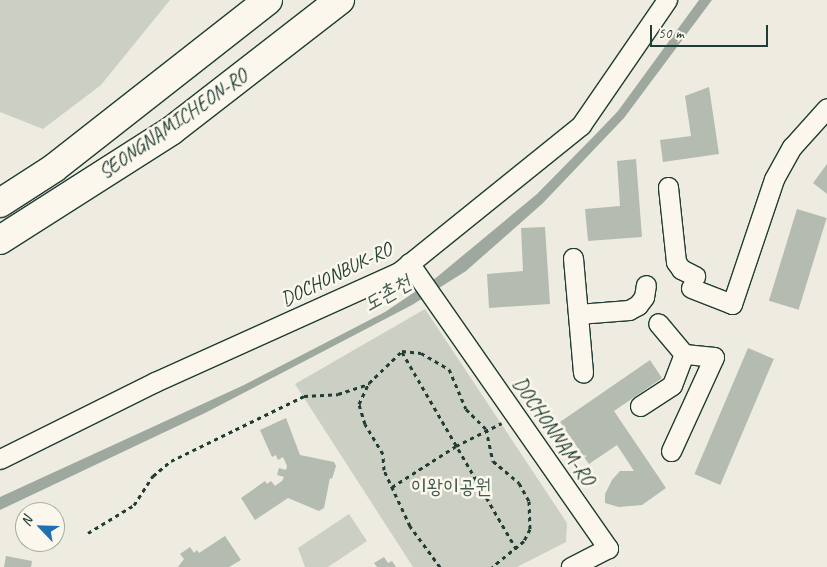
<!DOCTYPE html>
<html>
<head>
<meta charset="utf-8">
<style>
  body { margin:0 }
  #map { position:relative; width:827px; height:567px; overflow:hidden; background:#eeece1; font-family:Caveat,"Poor Story",sans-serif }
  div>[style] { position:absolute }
  .green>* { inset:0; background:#cbcfc4 }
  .water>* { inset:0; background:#9fa89f }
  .building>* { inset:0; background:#b4bbb0; transform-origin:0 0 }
  .path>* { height:3px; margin-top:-1.5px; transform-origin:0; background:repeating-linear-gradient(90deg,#1f3d34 0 4px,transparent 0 8px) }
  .roads { filter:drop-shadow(1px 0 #1f3d34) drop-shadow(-1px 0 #1f3d34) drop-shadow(0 1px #1f3d34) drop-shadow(0 -1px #1f3d34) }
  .minor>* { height:19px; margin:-9.5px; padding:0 9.5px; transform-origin:9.5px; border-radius:9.5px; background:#fbf7ec }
  .highway>* { height:28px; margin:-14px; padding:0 14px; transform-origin:14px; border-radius:14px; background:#fbf7ec }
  span { translate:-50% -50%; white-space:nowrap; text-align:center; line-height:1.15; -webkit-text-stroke:5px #fbf7ec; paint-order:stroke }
  .street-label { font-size:20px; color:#1f3d34 }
  .park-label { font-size:20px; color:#415a51 }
  .water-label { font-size:21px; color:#455d54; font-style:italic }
  .north { position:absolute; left:15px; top:502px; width:50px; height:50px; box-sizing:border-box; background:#fbf7ec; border:1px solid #a3ada2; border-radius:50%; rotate:294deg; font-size:14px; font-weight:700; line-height:20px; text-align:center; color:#1f3d34 }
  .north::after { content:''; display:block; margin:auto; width:18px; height:22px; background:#1f6fb2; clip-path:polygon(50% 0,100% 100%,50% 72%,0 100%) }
  .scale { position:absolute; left:650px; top:25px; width:118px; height:22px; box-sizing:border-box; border:2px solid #1f3d34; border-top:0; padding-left:6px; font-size:15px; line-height:18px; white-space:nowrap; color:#1f3d34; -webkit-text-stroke:4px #fbf7ec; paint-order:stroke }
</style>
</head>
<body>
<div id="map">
  <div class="green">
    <i style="clip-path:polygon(0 0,170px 0,101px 85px,43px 129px,0 112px)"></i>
    <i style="clip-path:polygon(425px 309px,567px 523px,566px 542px,517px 567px,413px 567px,295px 384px)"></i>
    <i style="clip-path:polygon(349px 514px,367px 541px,328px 567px,305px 567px,298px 548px)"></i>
  </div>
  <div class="water">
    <i style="clip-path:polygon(699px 0,712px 0,624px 118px,543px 203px,466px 271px,412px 305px,205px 413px,0 510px,0 497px,244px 385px,385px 312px,437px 277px,537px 194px,596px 134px,618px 111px)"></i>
  </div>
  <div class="building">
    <i style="clip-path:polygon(709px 87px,719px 154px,663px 162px,660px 140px,691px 136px,685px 96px)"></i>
    <i style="clip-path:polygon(636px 159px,642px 237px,588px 241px,585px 209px,620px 206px,617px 161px)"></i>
    <i style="clip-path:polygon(827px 164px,827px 194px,813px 183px)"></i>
    <i style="left:797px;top:209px;width:31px;height:96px;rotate:17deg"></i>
    <i style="clip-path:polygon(545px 227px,550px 304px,489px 308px,487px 274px,523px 271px,521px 228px)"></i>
    <i style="left:748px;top:348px;width:28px;height:137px;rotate:23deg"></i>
    <i style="clip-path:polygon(650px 360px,662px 378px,614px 411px,666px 488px,642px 505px,619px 507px,605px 503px,605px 494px,612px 480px,620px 471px,634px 471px,617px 445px,589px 464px,560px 422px)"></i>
    <i style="clip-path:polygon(286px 418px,300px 455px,334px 462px,336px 466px,332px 479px,330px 478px,324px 508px,319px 511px,288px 498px,255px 520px,241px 498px,265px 481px,267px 484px,271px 481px,275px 486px,282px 481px,284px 477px,277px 475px,279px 468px,286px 470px,287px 466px,283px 457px,278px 460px,276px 455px,272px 457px,260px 430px)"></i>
    <i style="clip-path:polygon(225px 536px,241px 560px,229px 567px,178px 567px,184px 559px,180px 554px,190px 547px,194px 553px,197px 550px,199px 553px)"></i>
    <i style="clip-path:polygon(6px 556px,32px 561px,31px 567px,4px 567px)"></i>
    <i style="clip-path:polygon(384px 557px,388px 563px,392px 561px,396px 567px,377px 567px,374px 563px)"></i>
  </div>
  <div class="path">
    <i style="left:402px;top:352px;width:228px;rotate:59.9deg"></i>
    <i style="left:392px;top:487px;width:76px;rotate:-32.6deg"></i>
    <i style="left:456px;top:446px;width:51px;rotate:-26.6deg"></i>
    <i style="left:88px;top:533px;width:54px;rotate:-31.3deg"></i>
    <i style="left:134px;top:505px;width:35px;rotate:-57deg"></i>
    <i style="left:153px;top:476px;width:23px;rotate:-40deg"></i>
    <i style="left:171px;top:461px;width:148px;rotate:-26deg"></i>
    <i style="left:304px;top:396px;width:34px;rotate:-3deg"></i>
    <i style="left:338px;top:394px;width:33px;rotate:-18deg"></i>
    <i style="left:440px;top:567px;width:51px;rotate:-126.2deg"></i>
    <i style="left:410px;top:526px;width:62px;rotate:-114.9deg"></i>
    <i style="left:384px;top:470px;width:16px;rotate:-94deg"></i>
    <i style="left:383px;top:454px;width:35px;rotate:-121deg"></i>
    <i style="left:365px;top:424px;width:21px;rotate:-107deg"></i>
    <i style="left:359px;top:404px;width:23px;rotate:-65deg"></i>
    <i style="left:369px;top:383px;width:46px;rotate:-44.1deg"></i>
    <i style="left:402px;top:351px;width:19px;rotate:6deg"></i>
    <i style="left:421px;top:353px;width:32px;rotate:30deg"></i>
    <i style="left:449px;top:369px;width:43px;rotate:67deg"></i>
    <i style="left:466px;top:409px;width:28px;rotate:45deg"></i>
    <i style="left:486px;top:429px;width:33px;rotate:78deg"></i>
    <i style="left:493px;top:461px;width:34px;rotate:40deg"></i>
    <i style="left:519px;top:483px;width:21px;rotate:61deg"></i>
    <i style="left:529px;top:501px;width:28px;rotate:88deg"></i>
    <i style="left:530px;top:529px;width:13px;rotate:117deg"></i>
    <i style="left:524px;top:541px;width:41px;rotate:140.9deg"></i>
  </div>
  <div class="roads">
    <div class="minor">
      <i style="left:668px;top:187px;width:75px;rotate:83.9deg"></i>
      <i style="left:676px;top:262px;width:9px;rotate:54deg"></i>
      <i style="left:681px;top:269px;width:16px;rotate:27deg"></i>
      <i style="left:573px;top:258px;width:115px;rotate:85deg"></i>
      <i style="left:409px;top:263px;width:348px;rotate:55.1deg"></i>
      <i style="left:608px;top:548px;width:42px;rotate:152.8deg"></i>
      <i style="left:691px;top:288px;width:44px;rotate:21.3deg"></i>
      <i style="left:732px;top:304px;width:132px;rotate:-71.4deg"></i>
      <i style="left:774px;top:179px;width:37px;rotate:-61deg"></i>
      <i style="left:792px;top:147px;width:52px;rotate:-48.1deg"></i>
      <i style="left:578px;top:314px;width:51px;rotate:-4.5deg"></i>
      <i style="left:629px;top:310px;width:10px;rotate:-29deg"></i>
      <i style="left:638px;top:305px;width:10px;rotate:-53deg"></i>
      <i style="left:644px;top:297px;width:12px;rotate:-81deg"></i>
      <i style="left:640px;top:406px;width:38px;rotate:-33deg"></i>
      <i style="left:672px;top:385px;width:33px;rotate:-69deg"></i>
      <i style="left:684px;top:354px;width:40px;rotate:-130deg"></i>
      <i style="left:671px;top:451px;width:103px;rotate:-65.4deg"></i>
      <i style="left:714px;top:357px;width:30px;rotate:-174deg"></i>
      <i style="left:0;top:459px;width:173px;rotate:-26.4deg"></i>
      <i style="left:155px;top:382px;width:268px;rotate:-24.3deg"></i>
      <i style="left:399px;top:272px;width:234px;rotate:-38.9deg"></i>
      <i style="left:581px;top:125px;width:152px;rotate:-55.5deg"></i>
    </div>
    <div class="highway">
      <i style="left:0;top:203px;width:64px;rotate:-32.9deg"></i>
      <i style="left:54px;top:168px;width:272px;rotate:-38.1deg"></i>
      <i style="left:0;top:240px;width:203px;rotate:-32.5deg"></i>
      <i style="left:171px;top:131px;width:214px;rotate:-37.8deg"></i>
    </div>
  </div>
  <div class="street-label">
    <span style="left:173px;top:124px;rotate:-35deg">SEONGNAMICHEON-RO</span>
    <span style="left:336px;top:274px;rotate:-26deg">DOCHONBUK-RO</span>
    <span style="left:554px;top:431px;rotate:55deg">DOCHONNAM-RO</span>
  </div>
  <div class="park-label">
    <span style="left:451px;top:486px">이왕이공원</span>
  </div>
  <div class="water-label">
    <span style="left:387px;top:293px;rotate:-30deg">도촌천</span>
  </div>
  <div class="north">N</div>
  <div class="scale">50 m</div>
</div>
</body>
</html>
